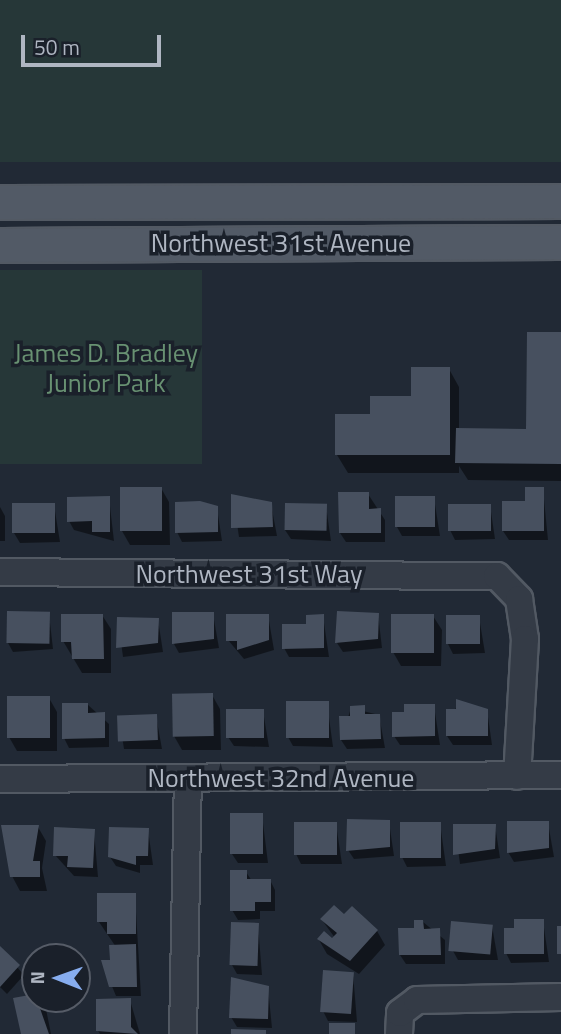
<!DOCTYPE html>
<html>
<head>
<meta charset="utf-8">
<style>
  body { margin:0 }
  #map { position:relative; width:561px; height:1034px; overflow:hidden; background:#212935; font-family:"Titillium Web",sans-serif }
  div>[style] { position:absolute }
  .green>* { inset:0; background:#263738; transform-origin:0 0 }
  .shadow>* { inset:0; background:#0007 }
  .building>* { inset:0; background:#47505f; transform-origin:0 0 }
  .roads { filter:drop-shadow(2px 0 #525963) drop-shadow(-2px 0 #525963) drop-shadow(0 2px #525963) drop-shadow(0 -2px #525963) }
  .minor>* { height:26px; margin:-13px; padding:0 13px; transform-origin:13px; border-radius:13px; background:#343b46 }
  .major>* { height:33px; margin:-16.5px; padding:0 16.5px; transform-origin:16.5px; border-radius:16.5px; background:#525a66 }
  span { translate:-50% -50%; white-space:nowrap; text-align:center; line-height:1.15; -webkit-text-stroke:7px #1a202a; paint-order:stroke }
  .street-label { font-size:26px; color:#afb6c2 }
  .park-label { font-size:26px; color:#689172 }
  .north { position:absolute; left:21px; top:943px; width:70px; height:70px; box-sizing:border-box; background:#1a202a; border:2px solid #565c67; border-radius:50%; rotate:271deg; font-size:19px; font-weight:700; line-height:28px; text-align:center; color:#afb6c2 }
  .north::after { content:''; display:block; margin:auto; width:24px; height:32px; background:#87adef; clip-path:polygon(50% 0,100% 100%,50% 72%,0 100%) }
  .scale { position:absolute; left:21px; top:35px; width:140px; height:32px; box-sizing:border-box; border:4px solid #afb6c2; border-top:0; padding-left:9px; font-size:21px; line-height:24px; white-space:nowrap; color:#afb6c2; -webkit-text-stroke:5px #1a202a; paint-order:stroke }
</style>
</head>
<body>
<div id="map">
  <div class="green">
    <i style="left:0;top:0;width:561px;height:162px"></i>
    <i style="left:202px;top:270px;width:194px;height:202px;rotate:90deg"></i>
  </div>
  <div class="shadow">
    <i style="clip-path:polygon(561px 334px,561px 481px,468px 480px,459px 466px,459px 473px,348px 473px,337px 455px,371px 416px,413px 398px,449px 369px,459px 387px,459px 430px,528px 430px)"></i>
    <i style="clip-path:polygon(161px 488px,169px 502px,170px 545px,130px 545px,122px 531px)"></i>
    <i style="clip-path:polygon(543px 489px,548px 540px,509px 540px,503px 531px)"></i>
    <i style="clip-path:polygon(368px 494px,385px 520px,385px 542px,346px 542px,340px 533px)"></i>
    <i style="clip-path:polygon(233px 496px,271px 504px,277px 536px,239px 537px)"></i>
    <i style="clip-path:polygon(109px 498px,114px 541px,74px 530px,69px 521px)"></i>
    <i style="clip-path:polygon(434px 498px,440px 536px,402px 536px,397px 527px)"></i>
    <i style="clip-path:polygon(54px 505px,60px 542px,20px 543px,14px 533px)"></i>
    <i style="clip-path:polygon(490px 505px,495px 539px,455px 540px,450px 530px)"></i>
    <i style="clip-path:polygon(326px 506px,331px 541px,291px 539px,285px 530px)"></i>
    <i style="clip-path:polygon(0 507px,5px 516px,5px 541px,0 541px)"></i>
    <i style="clip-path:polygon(217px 508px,222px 541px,182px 542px,177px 532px)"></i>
    <i style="clip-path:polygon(49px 614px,53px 649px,13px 652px,8px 643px)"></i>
    <i style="clip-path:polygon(213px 614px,219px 648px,179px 653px,174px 644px)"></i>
    <i style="clip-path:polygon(378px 614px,382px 648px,343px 652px,337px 643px)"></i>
    <i style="clip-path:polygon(102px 615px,111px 629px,111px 673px,82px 673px,63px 641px)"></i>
    <i style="clip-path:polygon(268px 615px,274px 650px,244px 659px,228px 640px)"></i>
    <i style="clip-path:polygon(323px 616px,329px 657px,289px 657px,284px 648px)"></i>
    <i style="clip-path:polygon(433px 616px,442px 630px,441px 666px,401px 666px,393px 652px)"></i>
    <i style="clip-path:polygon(479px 617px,485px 653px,453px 654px,448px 644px)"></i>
    <i style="clip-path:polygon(118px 619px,158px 620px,163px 652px,123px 657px)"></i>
    <i style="clip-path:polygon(212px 695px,220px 709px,221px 750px,182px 750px,174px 736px)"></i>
    <i style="clip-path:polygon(49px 698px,57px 712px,57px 751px,17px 751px,9px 737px)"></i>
    <i style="clip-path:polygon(458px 701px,487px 710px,492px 745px,453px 745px,447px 736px)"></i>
    <i style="clip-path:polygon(327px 703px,333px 747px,293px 746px,288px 737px)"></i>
    <i style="clip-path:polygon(87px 704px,109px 724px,109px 747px,69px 748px,64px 738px)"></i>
    <i style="clip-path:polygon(434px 706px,440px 745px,400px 745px,394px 736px,405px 713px)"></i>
    <i style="clip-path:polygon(351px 708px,379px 715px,385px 748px,347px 749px,341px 740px)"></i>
    <i style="clip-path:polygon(263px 711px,269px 747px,234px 746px,228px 737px)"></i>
    <i style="clip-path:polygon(156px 716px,162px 749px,124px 749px,119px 717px)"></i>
    <i style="clip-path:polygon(262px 815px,268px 863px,238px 863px,232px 854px)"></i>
    <i style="clip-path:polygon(389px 822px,394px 856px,354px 859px,348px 850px)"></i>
    <i style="clip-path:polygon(440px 823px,446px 866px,407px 867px,402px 857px)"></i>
    <i style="clip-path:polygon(548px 823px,554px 857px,514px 862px,508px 852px)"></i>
    <i style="clip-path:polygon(336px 824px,342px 864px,301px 864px,296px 854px)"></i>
    <i style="clip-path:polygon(495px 825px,500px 858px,460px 864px,455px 826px)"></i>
    <i style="clip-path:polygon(38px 827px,46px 841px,42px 868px,47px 891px,20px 891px,12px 876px)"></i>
    <i style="clip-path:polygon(148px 830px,153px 865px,140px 865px,140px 873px,116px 866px,110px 857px)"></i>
    <i style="clip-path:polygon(94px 831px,98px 877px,74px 876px,55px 855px)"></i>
    <i style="clip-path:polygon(246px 872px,252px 881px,270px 880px,275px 890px,275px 911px,260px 911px,260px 919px,238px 920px,232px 910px)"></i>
    <i style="clip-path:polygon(135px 895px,141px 996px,116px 996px,102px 962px,111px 962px,116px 947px,99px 922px)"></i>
    <i style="clip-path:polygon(345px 917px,377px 931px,385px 945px,359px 974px,327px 954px,319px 940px,335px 938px,322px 920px)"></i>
    <i style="clip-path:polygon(543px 921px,549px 962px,511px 963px,506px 953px,516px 929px)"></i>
    <i style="clip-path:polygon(423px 922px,445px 940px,445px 964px,406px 964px,400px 955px)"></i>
    <i style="clip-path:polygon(258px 925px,262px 975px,237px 974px,232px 965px)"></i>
    <i style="clip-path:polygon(492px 926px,498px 960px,458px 960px,453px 951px)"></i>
    <i style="clip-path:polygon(0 948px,24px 975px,7px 994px,0 987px)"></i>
    <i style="clip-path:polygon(353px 973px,357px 1022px,328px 1021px,323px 1011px)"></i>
    <i style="clip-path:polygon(268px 988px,272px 1028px,237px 1027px,231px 1017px)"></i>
    <i style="clip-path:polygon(35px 999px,45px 1004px,51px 1034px,23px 1034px)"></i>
    <i style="clip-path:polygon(130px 1000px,140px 1034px,100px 1034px,98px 1031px)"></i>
  </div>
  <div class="building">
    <i style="clip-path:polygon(527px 332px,561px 332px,561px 464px,455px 463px,456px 428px,526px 429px)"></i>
    <i style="clip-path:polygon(411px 367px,450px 367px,450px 455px,335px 455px,335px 414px,370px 414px,370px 396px,411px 396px)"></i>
    <i style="left:120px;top:487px;width:42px;height:44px"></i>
    <i style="clip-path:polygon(525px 487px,544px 487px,544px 531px,502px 531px,502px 501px,525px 501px)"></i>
    <i style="clip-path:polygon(338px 492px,369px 492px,369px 509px,381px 508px,381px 533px,339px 533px)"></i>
    <i style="clip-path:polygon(231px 494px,272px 502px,273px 527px,231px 528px)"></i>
    <i style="clip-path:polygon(110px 496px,110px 532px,92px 532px,92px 521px,67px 522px,67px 497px)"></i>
    <i style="left:435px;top:496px;width:31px;height:40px;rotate:90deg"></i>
    <i style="clip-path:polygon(200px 501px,218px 506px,218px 532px,175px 533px,175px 502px)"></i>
    <i style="left:55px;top:503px;width:30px;height:43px;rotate:90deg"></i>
    <i style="left:285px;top:503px;width:42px;height:27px;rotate:1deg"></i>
    <i style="left:448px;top:504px;width:43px;height:27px"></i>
    <i style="left:7px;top:611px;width:43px;height:32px;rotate:1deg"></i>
    <i style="clip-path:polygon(337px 611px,379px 613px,378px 639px,335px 643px)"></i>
    <i style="clip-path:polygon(172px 612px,214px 612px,214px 639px,172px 644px)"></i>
    <i style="clip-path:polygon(61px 614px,103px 614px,104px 659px,72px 659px,71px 642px,61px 642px)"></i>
    <i style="clip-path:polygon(226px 614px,269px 614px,269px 640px,237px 650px,237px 641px,226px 641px)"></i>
    <i style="clip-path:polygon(324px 614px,324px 648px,282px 649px,282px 624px,306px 624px,306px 615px)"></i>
    <i style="left:391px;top:614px;width:43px;height:39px"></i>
    <i style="left:480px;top:615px;width:29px;height:34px;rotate:90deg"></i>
    <i style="clip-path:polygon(117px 617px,159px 618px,158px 643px,116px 648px)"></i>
    <i style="left:213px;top:693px;width:43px;height:41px;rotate:89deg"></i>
    <i style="left:7px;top:696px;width:43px;height:42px"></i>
    <i style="clip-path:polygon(456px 699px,488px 709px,488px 736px,446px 736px,446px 709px,456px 709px)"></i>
    <i style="left:286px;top:701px;width:43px;height:37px"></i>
    <i style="clip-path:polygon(62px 703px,88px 703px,88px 713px,105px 712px,105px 738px,62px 739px)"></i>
    <i style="clip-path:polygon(404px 704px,435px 704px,435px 736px,392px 737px,392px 712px,404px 712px)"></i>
    <i style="clip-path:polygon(365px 705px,365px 714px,380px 714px,381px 739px,340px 740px,339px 716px,350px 716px,350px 706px)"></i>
    <i style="left:226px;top:709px;width:38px;height:29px"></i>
    <i style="left:157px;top:714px;width:26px;height:40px;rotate:88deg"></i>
    <i style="left:230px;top:813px;width:33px;height:41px"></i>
    <i style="clip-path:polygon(347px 819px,390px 820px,390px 847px,346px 851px)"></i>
    <i style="clip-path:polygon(507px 821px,549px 821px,549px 848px,507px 853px)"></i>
    <i style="left:294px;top:822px;width:43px;height:33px"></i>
    <i style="left:400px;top:822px;width:41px;height:36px"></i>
    <i style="clip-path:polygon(453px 824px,496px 824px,495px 849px,453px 855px)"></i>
    <i style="clip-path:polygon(1px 825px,39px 825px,33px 861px,40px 861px,40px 877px,10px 877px)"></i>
    <i style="clip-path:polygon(54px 827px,95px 829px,93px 868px,67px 867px,68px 856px,53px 856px)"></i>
    <i style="clip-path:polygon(109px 827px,149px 828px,148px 856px,136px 856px,136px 865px,108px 857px)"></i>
    <i style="clip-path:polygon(230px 870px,247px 870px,247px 879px,271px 879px,271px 902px,255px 902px,255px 911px,230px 911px)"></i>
    <i style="clip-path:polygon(97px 893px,136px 893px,136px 934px,107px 934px,107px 922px,97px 922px)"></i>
    <i style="clip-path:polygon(334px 905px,344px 914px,352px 906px,378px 930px,350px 961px,317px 939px,324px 931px,332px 938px,337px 933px,320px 919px)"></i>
    <i style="clip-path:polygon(514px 919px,544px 919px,544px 954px,504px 954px,504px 928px,514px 928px)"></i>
    <i style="clip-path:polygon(414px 920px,423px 920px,424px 929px,440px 928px,441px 955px,399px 955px,398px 928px,414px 928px)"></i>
    <i style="left:451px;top:921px;width:42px;height:30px;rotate:5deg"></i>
    <i style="left:231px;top:922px;width:28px;height:43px;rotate:2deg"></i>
    <i style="left:557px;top:926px;width:4px;height:28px"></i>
    <i style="clip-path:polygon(136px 944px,137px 987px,109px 987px,101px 960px,110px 960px,109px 945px)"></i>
    <i style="clip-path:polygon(0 946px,20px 965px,0 987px)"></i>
    <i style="left:323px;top:970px;width:31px;height:42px;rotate:4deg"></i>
    <i style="clip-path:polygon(231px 977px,269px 986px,268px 1019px,229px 1018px)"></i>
    <i style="clip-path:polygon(35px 994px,49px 1034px,21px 1034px,13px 998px)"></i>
    <i style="clip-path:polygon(131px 998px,131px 1027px,138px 1034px,96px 1031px,96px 999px)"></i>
    <i style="left:355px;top:1023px;width:11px;height:26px;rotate:90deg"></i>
    <i style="clip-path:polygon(231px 1029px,266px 1030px,266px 1034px,231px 1034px)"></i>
  </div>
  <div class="roads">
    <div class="minor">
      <i style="left:0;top:572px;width:497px;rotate:0.5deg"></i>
      <i style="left:497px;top:576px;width:32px;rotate:46deg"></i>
      <i style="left:519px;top:599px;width:40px;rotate:81.5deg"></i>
      <i style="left:525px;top:639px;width:137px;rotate:93.3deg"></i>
      <i style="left:0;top:779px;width:561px;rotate:-0.41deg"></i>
      <i style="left:183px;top:1034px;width:255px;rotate:-88.9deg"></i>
      <i style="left:399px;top:1034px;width:21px;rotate:-87deg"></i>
      <i style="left:400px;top:1013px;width:21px;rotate:-37deg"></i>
      <i style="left:417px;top:1000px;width:144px;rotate:-1.2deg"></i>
    </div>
    <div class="major">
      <i style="left:0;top:202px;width:561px;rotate:-0.1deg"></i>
      <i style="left:0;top:245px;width:561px;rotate:-0.31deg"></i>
    </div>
  </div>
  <div class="street-label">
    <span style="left:281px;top:243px">Northwest 31st Avenue</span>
    <span style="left:249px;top:574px">Northwest 31st Way</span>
    <span style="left:281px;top:778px">Northwest 32nd Avenue</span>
  </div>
  <div class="park-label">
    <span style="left:106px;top:368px">James D. Bradley<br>Junior Park</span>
  </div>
  <div class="north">N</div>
  <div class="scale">50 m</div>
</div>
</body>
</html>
